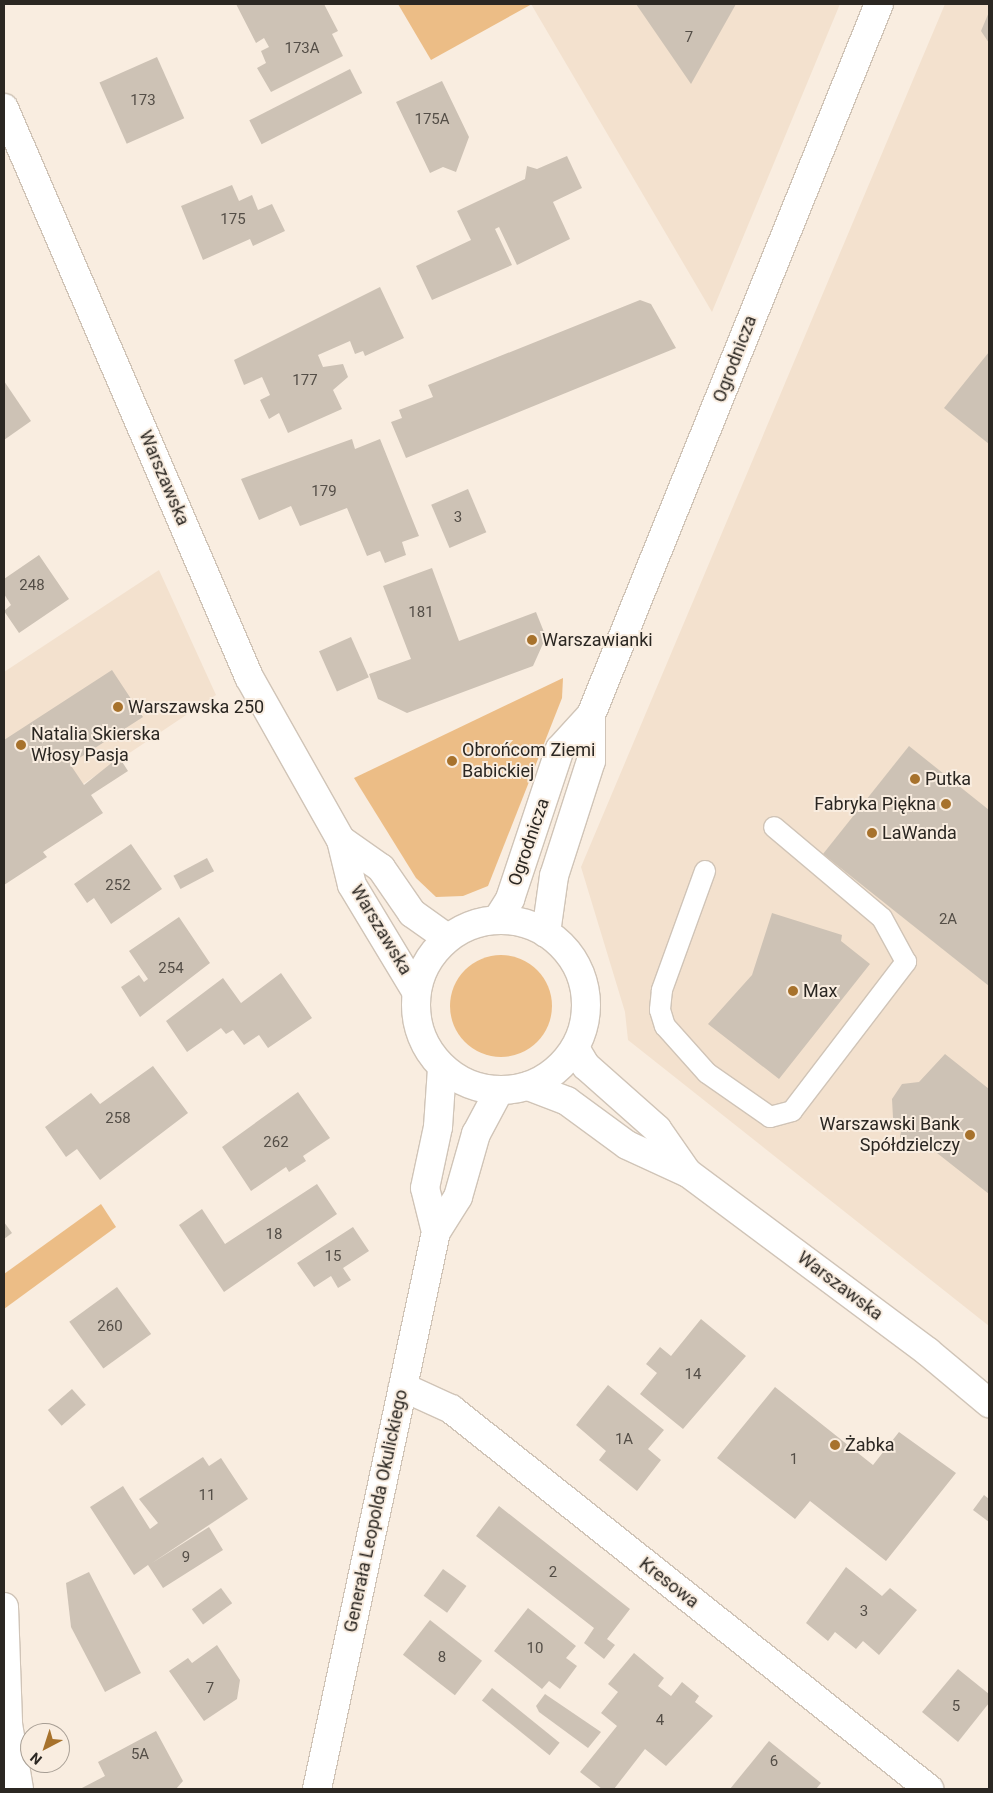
<!DOCTYPE html>
<html>
<head>
<meta charset="utf-8">
<style>
  body { margin:0 }
  #map { position:relative; width:993px; height:1793px; overflow:hidden; background:#f9ede0; font-family:Roboto,sans-serif }
  div>[style] { position:absolute }
  .built>* { inset:0; background:#f3e1ce }
  .green>* { inset:0; background:#ecbd86 }
  .round { border-radius:50% }
  .building>* { inset:0; background:#cdc2b5; transform-origin:0 0 }
  .roads { filter:drop-shadow(1px 0 #d0c4b7) drop-shadow(-1px 0 #d0c4b7) drop-shadow(0 1px #d0c4b7) drop-shadow(0 -1px #d0c4b7) }
  .lane>* { height:20px; margin:-10px; padding:0 10px; transform-origin:10px; border-radius:10px; background:#fff }
  .street>* { height:28px; margin:-14px; padding:0 14px; transform-origin:14px; border-radius:14px; background:#fff }
  .secondary>* { height:28px; margin:-14px; padding:0 14px; transform-origin:14px; border-radius:14px; background:#fff }
  .secondary>.ring { margin:-14px; padding:0; box-sizing:content-box; background:none; border:28px solid #fff; border-radius:50% }
  .dots>* { width:14px; height:14px; translate:-50% -50%; box-sizing:border-box; border:2px solid #f9ede0; border-radius:50% }
  span { translate:-50% -50%; white-space:nowrap; text-align:center; line-height:1.15; -webkit-text-stroke:4px #f9ede0; paint-order:stroke }
  .number-label { font-size:15px; color:#544e47 }
  .number-label span { -webkit-text-stroke-width:0 }
  .street-label { font-size:18px; color:#2b2722 }
  .poi-label { font-size:18px; color:#2b2722 }
  .left { translate:0 -50%; text-align:left }
  .right { translate:-100% -50%; text-align:right }
  .frame { position:absolute; inset:0; border:5px solid #2b2722; pointer-events:none }
  .north { position:absolute; left:20px; top:1723px; width:50px; height:50px; box-sizing:border-box; background:#f9ede0; border:1px solid #a79e94; border-radius:50%; rotate:220deg; font-size:14px; font-weight:700; line-height:20px; text-align:center; color:#2b2722 }
  .north::after { content:''; display:block; margin:auto; width:18px; height:22px; background:#a7722c; clip-path:polygon(50% 0,100% 100%,50% 72%,0 100%) }
</style>
</head>
<body>
<div id="map">
  <div class="built">
    <i style="clip-path:polygon(531px 4px,840px 4px,712px 312px)"></i>
    <i style="clip-path:polygon(945px 4px,989px 4px,989px 1326px,628px 1040px,625px 1012px,581px 867px)"></i>
    <i style="clip-path:polygon(159px 570px,216px 695px,4px 837px,4px 672px)"></i>
  </div>
  <div class="green">
    <i style="clip-path:polygon(398px 4px,532px 4px,431px 60px)"></i>
    <i style="clip-path:polygon(563px 678px,562px 698px,488px 886px,463px 896px,436px 897px,416px 878px,354px 778px)"></i>
    <i class="round" style="left:450px;top:955px;width:102px;height:102px"></i>
    <i style="clip-path:polygon(101px 1204px,116px 1227px,4px 1309px,4px 1274px)"></i>
  </div>
  <div class="building">
    <i style="clip-path:polygon(236px 4px,324px 4px,338px 31px,332px 34px,343px 56px,271px 92px,257px 68px,266px 63px,261px 51px,269px 47px,264px 38px,256px 43px)"></i>
    <i style="clip-path:polygon(636px 4px,736px 4px,691px 84px)"></i>
    <i style="clip-path:polygon(989px 12px,989px 43px,981px 31px)"></i>
    <i style="left:157px;top:57px;width:67px;height:63px;rotate:66deg"></i>
    <i style="left:350px;top:69px;width:27px;height:113px;rotate:63deg"></i>
    <i style="clip-path:polygon(442px 81px,469px 137px,456px 172px,443px 167px,430px 173px,396px 102px)"></i>
    <i style="clip-path:polygon(567px 156px,582px 188px,553px 202px,570px 239px,517px 265px,499px 227px,495px 229px,512px 265px,432px 300px,416px 266px,471px 240px,457px 211px,525px 179px,527px 166px,537px 169px)"></i>
    <i style="clip-path:polygon(232px 185px,239px 201px,252px 195px,258px 210px,272px 204px,285px 231px,253px 246px,250px 239px,203px 260px,181px 206px)"></i>
    <i style="clip-path:polygon(380px 287px,404px 338px,365px 356px,363px 351px,355px 354px,350px 341px,318px 355px,323px 367px,343px 364px,348px 377px,333px 390px,342px 409px,288px 433px,279px 413px,269px 419px,260px 400px,270px 395px,262px 377px,244px 385px,234px 360px)"></i>
    <i style="clip-path:polygon(640px 300px,651px 304px,676px 348px,406px 458px,391px 422px,402px 418px,399px 410px,433px 397px,428px 385px)"></i>
    <i style="clip-path:polygon(989px 352px,989px 444px,944px 408px)"></i>
    <i style="clip-path:polygon(4px 381px,31px 421px,4px 440px)"></i>
    <i style="clip-path:polygon(352px 439px,355px 449px,380px 439px,419px 536px,402px 542px,406px 555px,385px 563px,380px 551px,367px 556px,347px 508px,300px 526px,291px 506px,259px 520px,241px 479px)"></i>
    <i style="left:468px;top:489px;width:47px;height:40px;rotate:67deg"></i>
    <i style="clip-path:polygon(39px 555px,69px 599px,19px 633px,4px 611px,11px 605px,4px 594px,4px 579px)"></i>
    <i style="clip-path:polygon(432px 568px,459px 641px,536px 612px,546px 637px,533px 666px,407px 713px,378px 699px,369px 674px,411px 659px,383px 586px)"></i>
    <i style="left:351px;top:637px;width:44px;height:35px;rotate:66deg"></i>
    <i style="clip-path:polygon(112px 670px,143px 717px,70px 764px,84px 785px,119px 757px,128px 771px,91px 795px,103px 813px,43px 852px,47px 857px,4px 885px,4px 740px)"></i>
    <i style="clip-path:polygon(909px 746px,989px 810px,989px 986px,823px 854px)"></i>
    <i style="clip-path:polygon(131px 844px,162px 889px,111px 924px,94px 898px,87px 903px,74px 884px)"></i>
    <i style="left:207px;top:858px;width:15px;height:38px;rotate:62deg"></i>
    <i style="clip-path:polygon(772px 913px,842px 935px,841px 941px,870px 964px,779px 1079px,708px 1024px,752px 975px)"></i>
    <i style="clip-path:polygon(179px 917px,210px 963px,140px 1017px,121px 987px,139px 975px,144px 982px,148px 979px,129px 951px)"></i>
    <i style="clip-path:polygon(281px 973px,312px 1018px,268px 1048px,259px 1035px,244px 1045px,233px 1030px,226px 1034px,221px 1028px,187px 1052px,166px 1021px,223px 978px,241px 1003px)"></i>
    <i style="clip-path:polygon(945px 1054px,989px 1089px,989px 1194px,923px 1142px,912px 1146px,900px 1137px,902px 1125px,893px 1118px,892px 1099px,902px 1084px,919px 1082px)"></i>
    <i style="clip-path:polygon(153px 1066px,188px 1113px,100px 1180px,77px 1149px,66px 1157px,45px 1127px,91px 1093px,100px 1104px)"></i>
    <i style="clip-path:polygon(298px 1092px,330px 1138px,303px 1156px,306px 1161px,289px 1172px,286px 1167px,251px 1191px,222px 1147px)"></i>
    <i style="clip-path:polygon(317px 1184px,337px 1214px,224px 1292px,179px 1225px,202px 1209px,225px 1244px)"></i>
    <i style="clip-path:polygon(4px 1222px,12px 1233px,4px 1239px)"></i>
    <i style="clip-path:polygon(353px 1227px,369px 1251px,343px 1268px,351px 1280px,338px 1288px,331px 1276px,314px 1287px,297px 1263px)"></i>
    <i style="left:117px;top:1287px;width:58px;height:59px;rotate:54deg"></i>
    <i style="clip-path:polygon(701px 1319px,746px 1356px,683px 1429px,640px 1394px,657px 1373px,646px 1364px,660px 1347px,671px 1356px)"></i>
    <i style="clip-path:polygon(608px 1385px,664px 1430px,648px 1449px,661px 1460px,637px 1491px,599px 1460px,606px 1451px,576px 1425px)"></i>
    <i style="clip-path:polygon(775px 1387px,873px 1465px,899px 1432px,956px 1473px,886px 1561px,810px 1501px,795px 1519px,717px 1458px)"></i>
    <i style="left:72px;top:1389px;width:21px;height:32px;rotate:49deg"></i>
    <i style="clip-path:polygon(203px 1457px,209px 1466px,221px 1458px,248px 1499px,152px 1563px,209px 1527px,223px 1550px,163px 1588px,148px 1565px,134px 1575px,90px 1507px,123px 1486px,150px 1529px,158px 1523px,139px 1499px)"></i>
    <i style="clip-path:polygon(984px 1495px,989px 1499px,989px 1522px,973px 1510px)"></i>
    <i style="clip-path:polygon(499px 1506px,630px 1609px,607px 1639px,615px 1645px,604px 1659px,584px 1643px,594px 1628px,476px 1536px)"></i>
    <i style="clip-path:polygon(846px 1567px,882px 1596px,890px 1588px,917px 1610px,879px 1655px,863px 1641px,856px 1649px,835px 1632px,828px 1641px,806px 1623px)"></i>
    <i style="left:443px;top:1569px;width:29px;height:33px;rotate:36deg"></i>
    <i style="clip-path:polygon(89px 1572px,141px 1673px,105px 1692px,71px 1627px,66px 1583px)"></i>
    <i style="left:221px;top:1588px;width:19px;height:36px;rotate:54deg"></i>
    <i style="clip-path:polygon(528px 1608px,576px 1646px,566px 1658px,577px 1666px,560px 1689px,549px 1681px,542px 1689px,494px 1651px)"></i>
    <i style="left:430px;top:1620px;width:66px;height:44px;rotate:38deg"></i>
    <i style="clip-path:polygon(217px 1645px,240px 1680px,237px 1699px,204px 1721px,169px 1671px,188px 1658px,192px 1663px)"></i>
    <i style="clip-path:polygon(634px 1653px,664px 1678px,658px 1686px,671px 1696px,682px 1682px,699px 1696px,695px 1702px,713px 1716px,666px 1766px,645px 1749px,614px 1789px,602px 1789px,580px 1772px,617px 1726px,601px 1713px,618px 1692px,608px 1684px)"></i>
    <i style="clip-path:polygon(958px 1669px,989px 1694px,989px 1703px,958px 1742px,922px 1712px)"></i>
    <i style="left:492px;top:1688px;width:87px;height:16px;rotate:39deg"></i>
    <i style="clip-path:polygon(545px 1694px,601px 1732px,588px 1748px,539px 1712px,536px 1706px)"></i>
    <i style="clip-path:polygon(156px 1731px,183px 1781px,176px 1789px,80px 1789px,105px 1776px,98px 1762px)"></i>
    <i style="clip-path:polygon(769px 1741px,821px 1783px,816px 1789px,730px 1789px)"></i>
  </div>
  <div class="roads">
    <div class="lane">
      <i style="left:705px;top:871px;width:127px;rotate:109.9deg"></i>
      <i style="left:662px;top:990px;width:20px;rotate:96deg"></i>
      <i style="left:660px;top:1010px;width:17px;rotate:73deg"></i>
      <i style="left:665px;top:1026px;width:63px;rotate:48.2deg"></i>
      <i style="left:707px;top:1073px;width:77px;rotate:34.9deg"></i>
      <i style="left:770px;top:1117px;width:23px;rotate:-15deg"></i>
      <i style="left:792px;top:1111px;width:188px;rotate:-52.6deg"></i>
      <i style="left:906px;top:962px;width:50px;rotate:-118.6deg"></i>
      <i style="left:882px;top:918px;width:141px;rotate:-139.9deg"></i>
    </div>
    <div class="street">
      <i style="left:403px;top:1387px;width:53px;rotate:24.6deg"></i>
      <i style="left:451px;top:1409px;width:611px;rotate:38.48deg"></i>
      <i style="left:4px;top:1607px;width:117px;rotate:88deg"></i>
      <i style="left:8px;top:1724px;width:66px;rotate:80.4deg"></i>
    </div>
    <div class="secondary">
      <i style="left:4px;top:108px;width:620px;rotate:66.7deg"></i>
      <i style="left:249px;top:677px;width:187px;rotate:60.6deg"></i>
      <i style="left:341px;top:840px;width:46px;rotate:76.3deg"></i>
      <i style="left:352px;top:885px;width:124px;rotate:58.9deg"></i>
      <i style="left:341px;top:840px;width:49px;rotate:35deg"></i>
      <i style="left:381px;top:868px;width:55px;rotate:55.4deg"></i>
      <i style="left:412px;top:913px;width:43px;rotate:35.5deg"></i>
      <i class="ring" style="left:416px;top:920px;width:142px;height:142px"></i>
      <i style="left:497px;top:920px;width:25px;rotate:-58deg"></i>
      <i style="left:510px;top:899px;width:158px;rotate:-71.6deg"></i>
      <i style="left:560px;top:749px;width:46px;rotate:-47.6deg"></i>
      <i style="left:591px;top:715px;width:767px;rotate:-67.95deg"></i>
      <i style="left:546px;top:933px;width:58px;rotate:-82deg"></i>
      <i style="left:554px;top:876px;width:121px;rotate:-72.2deg"></i>
      <i style="left:591px;top:761px;width:46px;rotate:-90deg"></i>
      <i style="left:575px;top:1048px;width:21px;rotate:59deg"></i>
      <i style="left:586px;top:1066px;width:95px;rotate:41.6deg"></i>
      <i style="left:657px;top:1129px;width:52px;rotate:55.1deg"></i>
      <i style="left:528px;top:1086px;width:42px;rotate:21deg"></i>
      <i style="left:567px;top:1101px;width:74px;rotate:36.3deg"></i>
      <i style="left:627px;top:1145px;width:67px;rotate:24.7deg"></i>
      <i style="left:688px;top:1173px;width:299px;rotate:36.7deg"></i>
      <i style="left:928px;top:1352px;width:80px;rotate:39.9deg"></i>
      <i style="left:436px;top:1232px;width:45px;rotate:-104deg"></i>
      <i style="left:425px;top:1188px;width:62px;rotate:-78deg"></i>
      <i style="left:438px;top:1127px;width:59px;rotate:-86.1deg"></i>
      <i style="left:317px;top:1789px;width:570px;rotate:-77.94deg"></i>
      <i style="left:436px;top:1232px;width:41px;rotate:-57.8deg"></i>
      <i style="left:458px;top:1197px;width:66px;rotate:-74.1deg"></i>
      <i style="left:476px;top:1134px;width:49px;rotate:-61.9deg"></i>
    </div>
  </div>
  <div class="dots">
    <i style="left:532px;top:640px;background:#a7722c"></i>
    <i style="left:118px;top:707px;background:#a7722c"></i>
    <i style="left:21px;top:745px;background:#a7722c"></i>
    <i style="left:452px;top:761px;background:#a7722c"></i>
    <i style="left:915px;top:779px;background:#a7722c"></i>
    <i style="left:946px;top:804px;background:#a7722c"></i>
    <i style="left:872px;top:833px;background:#a7722c"></i>
    <i style="left:793px;top:991px;background:#a7722c"></i>
    <i style="left:970px;top:1135px;background:#a7722c"></i>
    <i style="left:835px;top:1445px;background:#a7722c"></i>
  </div>
  <div class="number-label">
    <span style="left:689px;top:38px">7</span>
    <span style="left:302px;top:49px">173A</span>
    <span style="left:143px;top:101px">173</span>
    <span style="left:432px;top:120px">175A</span>
    <span style="left:233px;top:220px">175</span>
    <span style="left:305px;top:381px">177</span>
    <span style="left:324px;top:492px">179</span>
    <span style="left:458px;top:518px">3</span>
    <span style="left:32px;top:586px">248</span>
    <span style="left:421px;top:613px">181</span>
    <span style="left:118px;top:886px">252</span>
    <span style="left:948px;top:920px">2A</span>
    <span style="left:171px;top:969px">254</span>
    <span style="left:118px;top:1119px">258</span>
    <span style="left:276px;top:1143px">262</span>
    <span style="left:274px;top:1235px">18</span>
    <span style="left:333px;top:1257px">15</span>
    <span style="left:110px;top:1327px">260</span>
    <span style="left:693px;top:1375px">14</span>
    <span style="left:624px;top:1440px">1A</span>
    <span style="left:794px;top:1460px">1</span>
    <span style="left:207px;top:1496px">11</span>
    <span style="left:186px;top:1558px">9</span>
    <span style="left:553px;top:1573px">2</span>
    <span style="left:864px;top:1612px">3</span>
    <span style="left:535px;top:1649px">10</span>
    <span style="left:442px;top:1658px">8</span>
    <span style="left:210px;top:1689px">7</span>
    <span style="left:956px;top:1707px">5</span>
    <span style="left:660px;top:1721px">4</span>
    <span style="left:140px;top:1755px">5A</span>
    <span style="left:774px;top:1762px">6</span>
  </div>
  <div class="street-label">
    <span style="left:735px;top:359px;rotate:-69deg">Ogrodnicza</span>
    <span style="left:164px;top:478px;rotate:67deg">Warszawska</span>
    <span style="left:529px;top:842px;rotate:-71deg">Ogrodnicza</span>
    <span style="left:381px;top:930px;rotate:59deg">Warszawska</span>
    <span style="left:840px;top:1286px;rotate:37deg">Warszawska</span>
    <span style="left:376px;top:1511px;rotate:-78deg">Generała Leopolda Okulickiego</span>
    <span style="left:669px;top:1583px;rotate:38deg">Kresowa</span>
  </div>
  <div class="poi-label">
    <span class="left" style="left:542px;top:640px">Warszawianki</span>
    <span class="left" style="left:128px;top:707px">Warszawska 250</span>
    <span class="left" style="left:31px;top:745px">Natalia Skierska<br>Włosy Pasja</span>
    <span class="left" style="left:462px;top:761px">Obrońcom Ziemi<br>Babickiej</span>
    <span class="left" style="left:925px;top:779px">Putka</span>
    <span class="right" style="left:936px;top:804px">Fabryka Piękna</span>
    <span class="left" style="left:882px;top:833px">LaWanda</span>
    <span class="left" style="left:803px;top:991px">Max</span>
    <span class="right" style="left:960px;top:1135px">Warszawski Bank<br>Spółdzielczy</span>
    <span class="left" style="left:845px;top:1445px">Żabka</span>
  </div>
  <div class="frame"></div>
  <div class="north">N</div>
</div>
</body>
</html>
